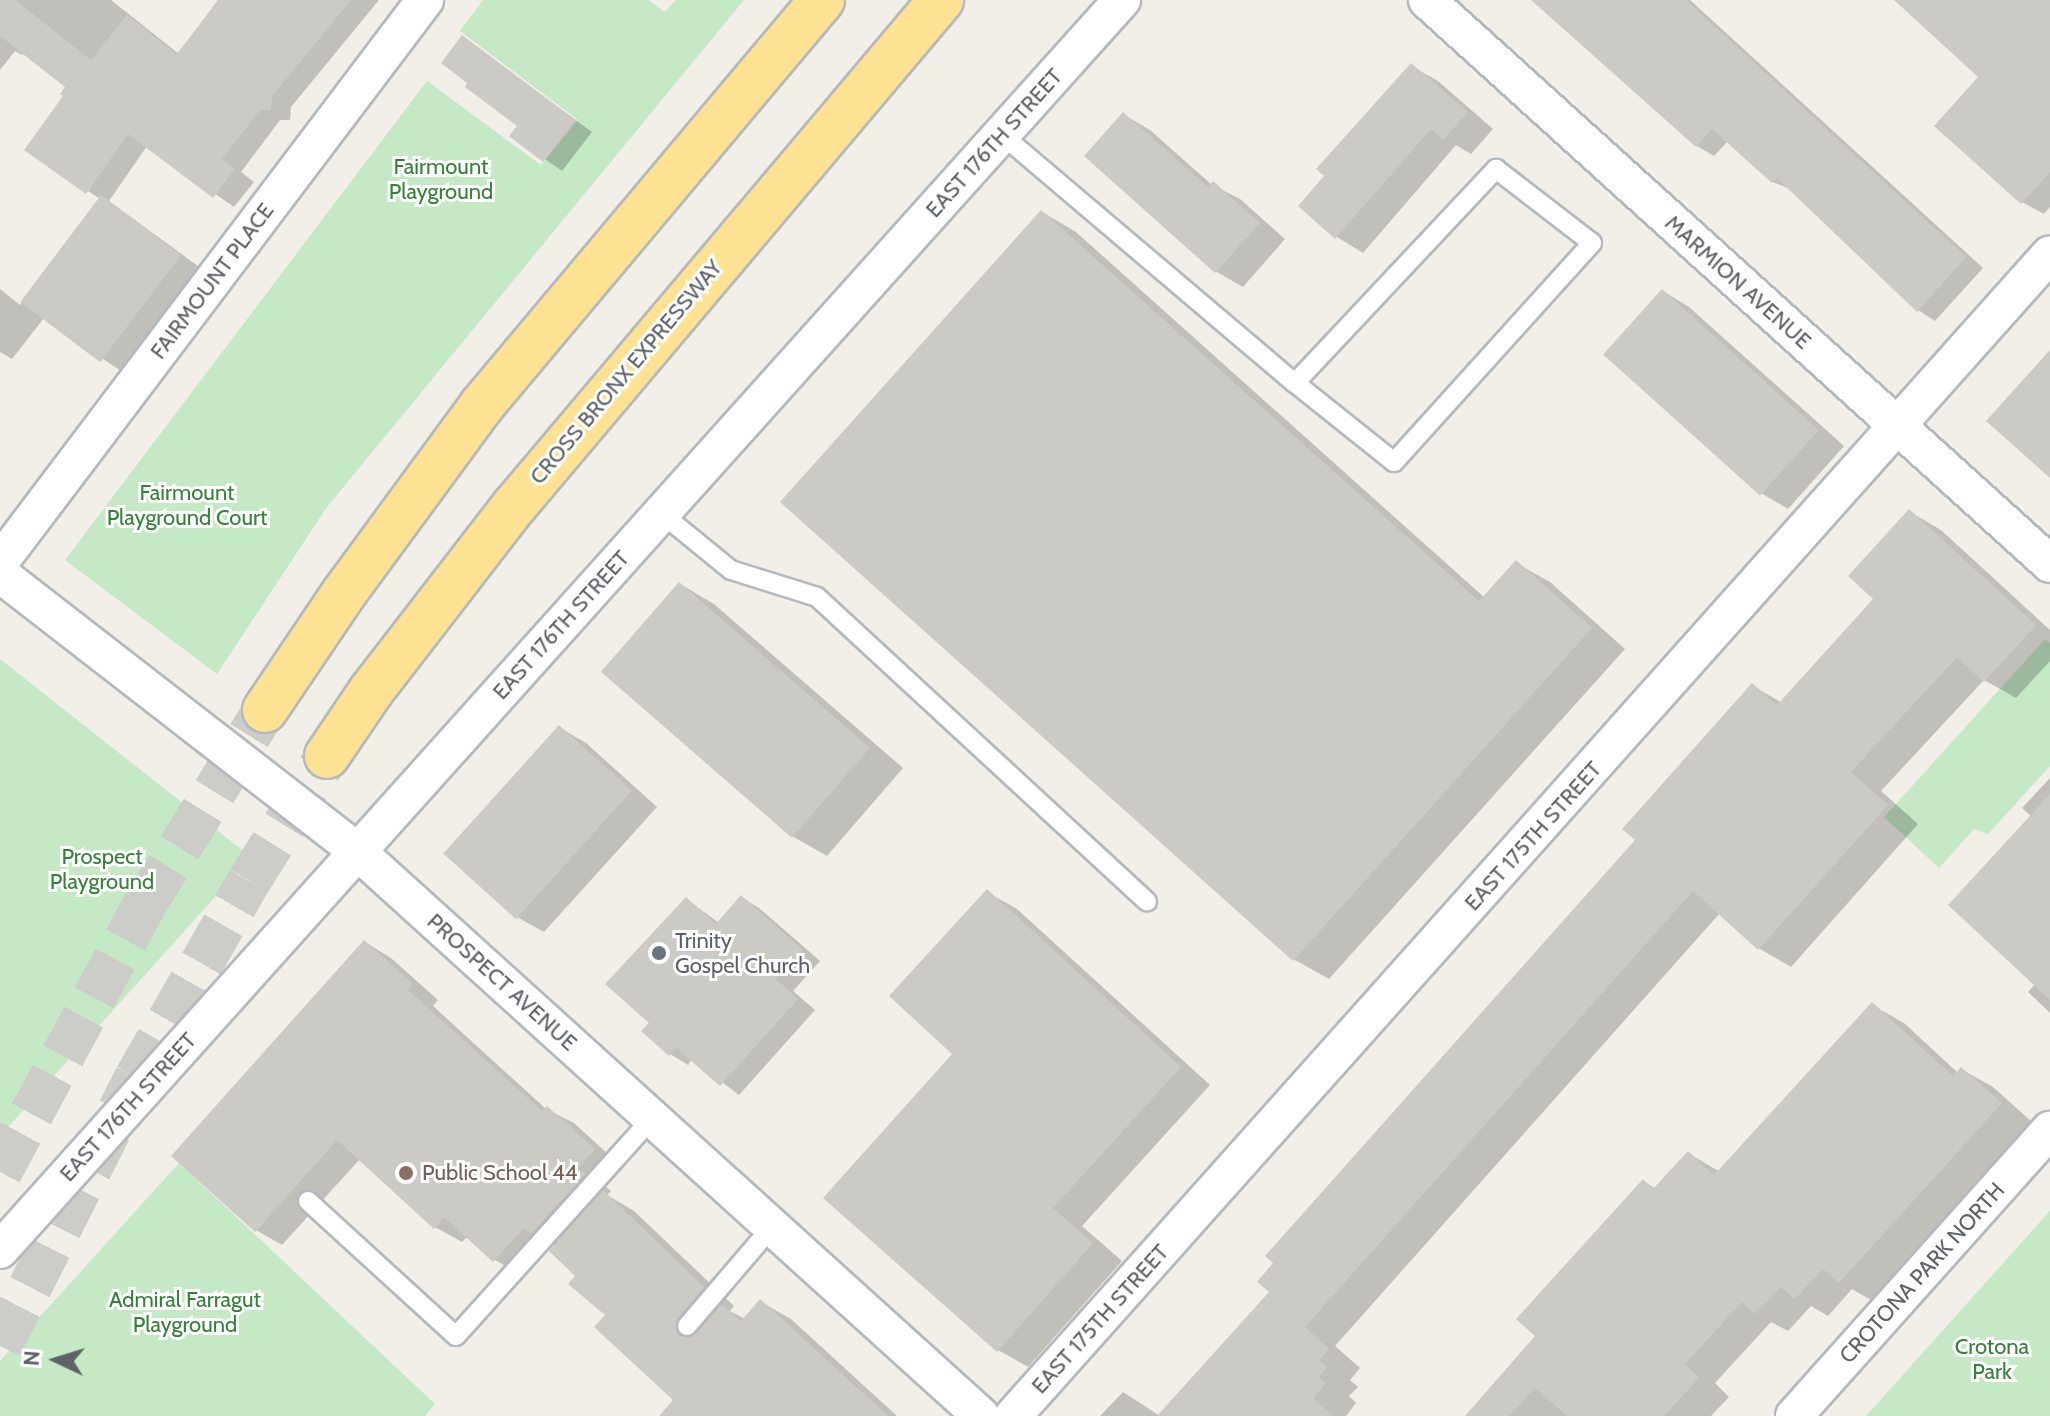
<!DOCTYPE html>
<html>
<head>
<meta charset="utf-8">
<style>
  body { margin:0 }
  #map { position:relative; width:2050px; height:1416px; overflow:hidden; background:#f1efe8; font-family:Cabin,sans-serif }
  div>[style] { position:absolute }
  .green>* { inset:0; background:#c5e8c5 }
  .shadow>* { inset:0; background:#0003 }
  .building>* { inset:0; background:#cccac5; transform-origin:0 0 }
  .highway-tunnel>* { height:44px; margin-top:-22px; transform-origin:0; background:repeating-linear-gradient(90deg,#ccccc8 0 44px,transparent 0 66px) }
  .roads { filter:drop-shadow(2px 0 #b5b8bc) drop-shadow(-2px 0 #b5b8bc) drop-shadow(0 2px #b5b8bc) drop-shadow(0 -2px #b5b8bc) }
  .lane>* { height:18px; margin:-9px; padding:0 9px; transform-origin:9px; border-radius:9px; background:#fff }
  .street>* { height:36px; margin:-18px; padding:0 18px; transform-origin:18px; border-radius:18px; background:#fff }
  .highway>* { height:44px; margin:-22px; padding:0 22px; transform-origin:22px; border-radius:22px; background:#fde293 }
  .dots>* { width:22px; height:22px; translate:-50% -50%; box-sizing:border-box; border:4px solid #fff; border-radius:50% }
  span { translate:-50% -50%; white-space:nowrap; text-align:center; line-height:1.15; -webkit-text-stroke:6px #fff; paint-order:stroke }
  .street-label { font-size:22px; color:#5f6368 }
  .park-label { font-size:22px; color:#348238 }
  .worship-label { font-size:22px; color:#5b616d }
  .left { translate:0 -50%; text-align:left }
  .education-label { font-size:22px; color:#785e54 }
  .north { position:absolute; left:16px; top:1320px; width:80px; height:80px; -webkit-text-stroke:6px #fff; paint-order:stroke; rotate:274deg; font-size:22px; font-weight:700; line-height:32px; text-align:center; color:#5f6368 }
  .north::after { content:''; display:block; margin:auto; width:28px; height:36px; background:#5f6368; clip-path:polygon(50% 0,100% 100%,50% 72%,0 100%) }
</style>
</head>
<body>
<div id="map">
  <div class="green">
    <i style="clip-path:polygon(483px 0,649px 0,665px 12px,676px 0,744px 0,327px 507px,217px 674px,65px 560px,427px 81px,541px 165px,578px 120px,460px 31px)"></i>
    <i style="clip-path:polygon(2045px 639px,2050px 643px,2050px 766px,1988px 834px,1974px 829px,1939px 868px,1884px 817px)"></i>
    <i style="clip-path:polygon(0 659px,251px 857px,0 1136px)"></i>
    <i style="clip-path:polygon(179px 1163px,435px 1404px,425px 1416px,0 1416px,0 1361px)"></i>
    <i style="clip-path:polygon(2050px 1210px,2050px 1416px,1866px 1416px,2041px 1221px)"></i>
  </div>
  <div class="shadow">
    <i style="clip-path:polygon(0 0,111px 0,179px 54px,233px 0,379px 0,291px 107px,290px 120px,280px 120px,241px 172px,254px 182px,234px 207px,147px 146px,109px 201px,206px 272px,128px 376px,44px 318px,12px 359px,0 352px,0 289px,20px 305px,100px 199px,27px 150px,66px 96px,68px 86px,24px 53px,22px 55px,15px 51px,0 70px)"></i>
    <i style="clip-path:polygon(1535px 0,1690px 0,1983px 268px,1935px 321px,1918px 310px,1792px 190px,1773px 182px,1728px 141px,1714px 156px,1697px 146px)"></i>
    <i style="clip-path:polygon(1895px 0,2050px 0,2050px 207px,2044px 214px,2022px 202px,1981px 77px)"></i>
    <i style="clip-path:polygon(463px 37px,592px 132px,562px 171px,512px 136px,519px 126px)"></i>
    <i style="clip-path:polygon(1411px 66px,1438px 81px,1493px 129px,1471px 154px,1456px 145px,1363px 253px,1337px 237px,1301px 206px)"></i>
    <i style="clip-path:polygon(1124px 115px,1150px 130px,1212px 185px,1240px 199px,1285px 239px,1243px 287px,1217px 272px,1087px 156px)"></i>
    <i style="clip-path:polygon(1042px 212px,1076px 232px,1485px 598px,1516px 563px,1550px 582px,1625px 649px,1329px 979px,1295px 960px,783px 502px)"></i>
    <i style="clip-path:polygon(1663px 291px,1689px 307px,1844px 446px,1788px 509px,1761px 493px)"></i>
    <i style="clip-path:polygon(1910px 512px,1941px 530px,2050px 630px,2050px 661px,2016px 698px,1984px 680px,1881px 791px,1918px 824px,1791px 967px,1760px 949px,1720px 913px,1335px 1346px,1360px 1368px,1350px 1380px,1358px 1387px,1349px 1396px,1356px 1403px,1346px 1416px,1100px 1416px,1123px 1392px,1160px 1416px,1272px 1292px,1637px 839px,1753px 686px,1782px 703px,1876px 599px)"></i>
    <i style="clip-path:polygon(680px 584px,714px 604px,903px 768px,827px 856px,792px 836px)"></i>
    <i style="clip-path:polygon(560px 728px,586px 743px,657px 807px,544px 932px,517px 917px)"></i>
    <i style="clip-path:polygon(2050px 778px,2050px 1013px,2028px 992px,2035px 984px,2032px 817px,2022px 808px)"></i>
    <i style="clip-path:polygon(987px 892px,1017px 909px,1210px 1085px,1082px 1226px,1122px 1261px,1028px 1367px,998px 1350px,955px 1054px)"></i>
    <i style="clip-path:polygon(742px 898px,759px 908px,820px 961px,793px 991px,815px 1010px,739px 1095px,692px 1059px,688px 1065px,670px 1054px,652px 1023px,686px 899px,719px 923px)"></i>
    <i style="clip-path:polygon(365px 942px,391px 958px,438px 1000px,433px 1006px,546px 1109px,574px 1123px,620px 1165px,603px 1184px,611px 1191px,607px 1195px,634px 1211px,734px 1306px,730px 1311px,745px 1319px,761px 1302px,791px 1319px,897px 1416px,661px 1416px,676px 1400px,554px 1246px,550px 1243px,521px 1275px,495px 1260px,468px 1236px,462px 1242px,435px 1227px,360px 1159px,282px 1245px,256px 1230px)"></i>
    <i style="clip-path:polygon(1872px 1005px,1904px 1023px,1958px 1073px,1961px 1069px,1993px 1087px,2032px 1122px,1871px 1300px,1852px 1289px,1828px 1316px,1811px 1306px,1788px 1331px,1771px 1322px,1715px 1383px,1729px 1397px,1711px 1416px,1481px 1416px,1643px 1181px,1656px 1189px,1688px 1153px,1720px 1172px)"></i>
  </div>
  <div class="building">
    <i style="clip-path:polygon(0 0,15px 0,91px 60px,127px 15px,177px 54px,218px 0,351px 0,272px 96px,271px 110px,260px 110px,222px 159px,235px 169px,213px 198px,128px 134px,86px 194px,24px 150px,63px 96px,60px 94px,65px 87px,0 36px)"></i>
    <i style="clip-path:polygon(1531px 0,1686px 0,1966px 257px,1917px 312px,1777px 178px,1772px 183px,1712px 129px,1696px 147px)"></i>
    <i style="clip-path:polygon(1894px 0,2050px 0,2050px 172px,2021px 204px,1934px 126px,1978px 77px)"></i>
    <i style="clip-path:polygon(462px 35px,575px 120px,543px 162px,509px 136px,517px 126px,465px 87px,467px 83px,441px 63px)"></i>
    <i style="clip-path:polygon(1411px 63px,1468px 112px,1443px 140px,1431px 129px,1335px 239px,1298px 206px,1324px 176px,1316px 169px)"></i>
    <i style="clip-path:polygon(1123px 112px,1208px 187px,1213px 181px,1260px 223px,1215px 273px,1084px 156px)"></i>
    <i style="left:101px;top:195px;width:100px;height:134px;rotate:37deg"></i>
    <i style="clip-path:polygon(1041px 210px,1479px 601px,1516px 560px,1592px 628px,1293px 961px,780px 502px)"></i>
    <i style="left:1662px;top:289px;width:211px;height:88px;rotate:42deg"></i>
    <i style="clip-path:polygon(2050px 350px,2050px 478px,1986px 421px)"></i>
    <i style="clip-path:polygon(1909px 509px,2036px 625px,1984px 682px,1957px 657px,1851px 772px,1888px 805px,1758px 950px,1693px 891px,1305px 1327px,1329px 1349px,1319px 1360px,1327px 1367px,1319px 1377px,1326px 1383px,1313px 1398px,1333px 1416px,1157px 1416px,1269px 1292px,1257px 1282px,1273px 1263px,1265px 1256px,1635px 840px,1622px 829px,1752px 683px,1777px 705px,1873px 599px,1848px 576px)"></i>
    <i style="left:679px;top:582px;width:253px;height:119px;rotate:41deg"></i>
    <i style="left:559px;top:725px;width:98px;height:173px;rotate:42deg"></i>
    <i style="clip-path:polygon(2050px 794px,2050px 1000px,1948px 905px)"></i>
    <i style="clip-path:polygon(987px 889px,1181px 1067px,1053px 1208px,1093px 1243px,997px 1352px,823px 1198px,952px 1054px,889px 996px)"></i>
    <i style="clip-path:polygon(741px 895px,803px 950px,776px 979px,798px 999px,720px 1086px,676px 1048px,669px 1056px,641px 1031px,649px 1023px,605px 984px,686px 897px,716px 924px)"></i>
    <i style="clip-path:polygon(364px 940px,413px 984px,408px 990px,542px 1111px,547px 1106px,595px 1149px,578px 1168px,585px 1174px,531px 1234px,524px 1228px,493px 1262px,444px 1217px,434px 1229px,337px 1140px,255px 1232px,171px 1156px)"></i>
    <i style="clip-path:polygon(1872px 1002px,1953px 1076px,1961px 1067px,2002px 1103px,1839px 1283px,1823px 1269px,1795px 1299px,1781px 1287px,1755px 1314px,1742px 1302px,1685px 1364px,1699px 1378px,1664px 1416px,1567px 1416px,1535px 1388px,1509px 1416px,1465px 1416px,1535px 1336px,1516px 1319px,1643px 1179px,1653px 1189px,1688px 1151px,1714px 1175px)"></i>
    <i style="clip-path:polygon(603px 1190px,704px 1287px,677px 1319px,676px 1329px,680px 1336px,696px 1334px,722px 1304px,741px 1321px,760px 1299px,888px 1416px,659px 1416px,673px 1400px,594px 1327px,605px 1315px,568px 1284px,575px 1276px,549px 1251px)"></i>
  </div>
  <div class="highway-tunnel">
    <i style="left:0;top:1172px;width:305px;rotate:-61.6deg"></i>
    <i style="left:145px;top:904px;width:228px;rotate:-58.3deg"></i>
    <i style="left:0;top:1346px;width:301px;rotate:-63.1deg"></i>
    <i style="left:136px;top:1078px;width:227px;rotate:-60.2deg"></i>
    <i style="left:249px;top:881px;width:147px;rotate:-58deg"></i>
  </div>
  <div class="roads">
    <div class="lane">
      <i style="left:1001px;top:134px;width:385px;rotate:40.3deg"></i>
      <i style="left:1295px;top:383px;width:294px;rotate:-46.8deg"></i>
      <i style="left:1496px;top:169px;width:121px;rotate:37.6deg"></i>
      <i style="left:1592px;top:243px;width:295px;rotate:132.1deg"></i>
      <i style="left:1394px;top:462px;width:127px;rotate:-141.4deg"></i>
      <i style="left:661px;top:513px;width:90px;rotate:39.2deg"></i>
      <i style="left:731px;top:570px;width:90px;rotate:17.4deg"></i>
      <i style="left:817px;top:597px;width:449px;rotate:42.7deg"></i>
      <i style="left:308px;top:1201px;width:200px;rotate:42.4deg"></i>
      <i style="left:456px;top:1336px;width:293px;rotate:-48deg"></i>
      <i style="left:687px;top:1326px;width:130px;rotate:-49.4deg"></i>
    </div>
    <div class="street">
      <i style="left:1427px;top:0;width:840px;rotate:42.15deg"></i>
      <i style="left:0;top:562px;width:705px;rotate:-52.9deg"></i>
      <i style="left:0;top:574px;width:453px;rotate:37.8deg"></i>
      <i style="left:358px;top:852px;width:840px;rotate:42.15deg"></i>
      <i style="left:0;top:1250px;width:1680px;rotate:-48.09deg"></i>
      <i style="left:1013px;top:1416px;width:1557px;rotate:-48.25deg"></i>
      <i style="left:1794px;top:1416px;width:384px;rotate:-48.2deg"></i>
    </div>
    <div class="highway">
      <i style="left:265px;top:710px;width:141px;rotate:-56deg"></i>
      <i style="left:344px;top:593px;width:233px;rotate:-53.7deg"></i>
      <i style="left:482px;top:405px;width:529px;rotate:-49.99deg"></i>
      <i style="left:327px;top:756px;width:78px;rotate:-55.9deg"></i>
      <i style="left:371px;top:691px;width:235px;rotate:-52.3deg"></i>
      <i style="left:515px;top:505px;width:661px;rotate:-49.85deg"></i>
    </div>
  </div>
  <div class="dots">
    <i style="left:659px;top:953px;background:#6b7280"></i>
    <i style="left:406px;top:1173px;background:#8d6e63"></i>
  </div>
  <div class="street-label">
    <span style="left:994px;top:143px;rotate:-48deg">EAST 176TH STREET</span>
    <span style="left:212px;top:281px;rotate:-53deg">FAIRMOUNT PLACE</span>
    <span style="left:1738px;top:282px;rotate:42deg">MARMION AVENUE</span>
    <span style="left:626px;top:372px;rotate:-50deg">CROSS BRONX EXPRESSWAY</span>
    <span style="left:561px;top:625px;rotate:-48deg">EAST 176TH STREET</span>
    <span style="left:1533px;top:836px;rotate:-48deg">EAST 175TH STREET</span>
    <span style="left:502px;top:982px;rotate:42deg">PROSPECT AVENUE</span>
    <span style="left:128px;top:1107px;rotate:-48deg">EAST 176TH STREET</span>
    <span style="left:1922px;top:1273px;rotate:-48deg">CROTONA PARK NORTH</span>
    <span style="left:1100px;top:1319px;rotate:-48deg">EAST 175TH STREET</span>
  </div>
  <div class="park-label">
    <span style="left:441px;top:179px">Fairmount<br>Playground</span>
    <span style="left:187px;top:505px">Fairmount<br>Playground Court</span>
    <span style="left:102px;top:869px">Prospect<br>Playground</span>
    <span style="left:185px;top:1312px">Admiral Farragut<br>Playground</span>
    <span style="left:1992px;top:1359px">Crotona<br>Park</span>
  </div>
  <div class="worship-label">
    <span class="left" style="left:675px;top:953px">Trinity<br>Gospel Church</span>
  </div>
  <div class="education-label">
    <span class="left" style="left:422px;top:1173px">Public School 44</span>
  </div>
  <div class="north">N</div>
</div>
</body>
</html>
